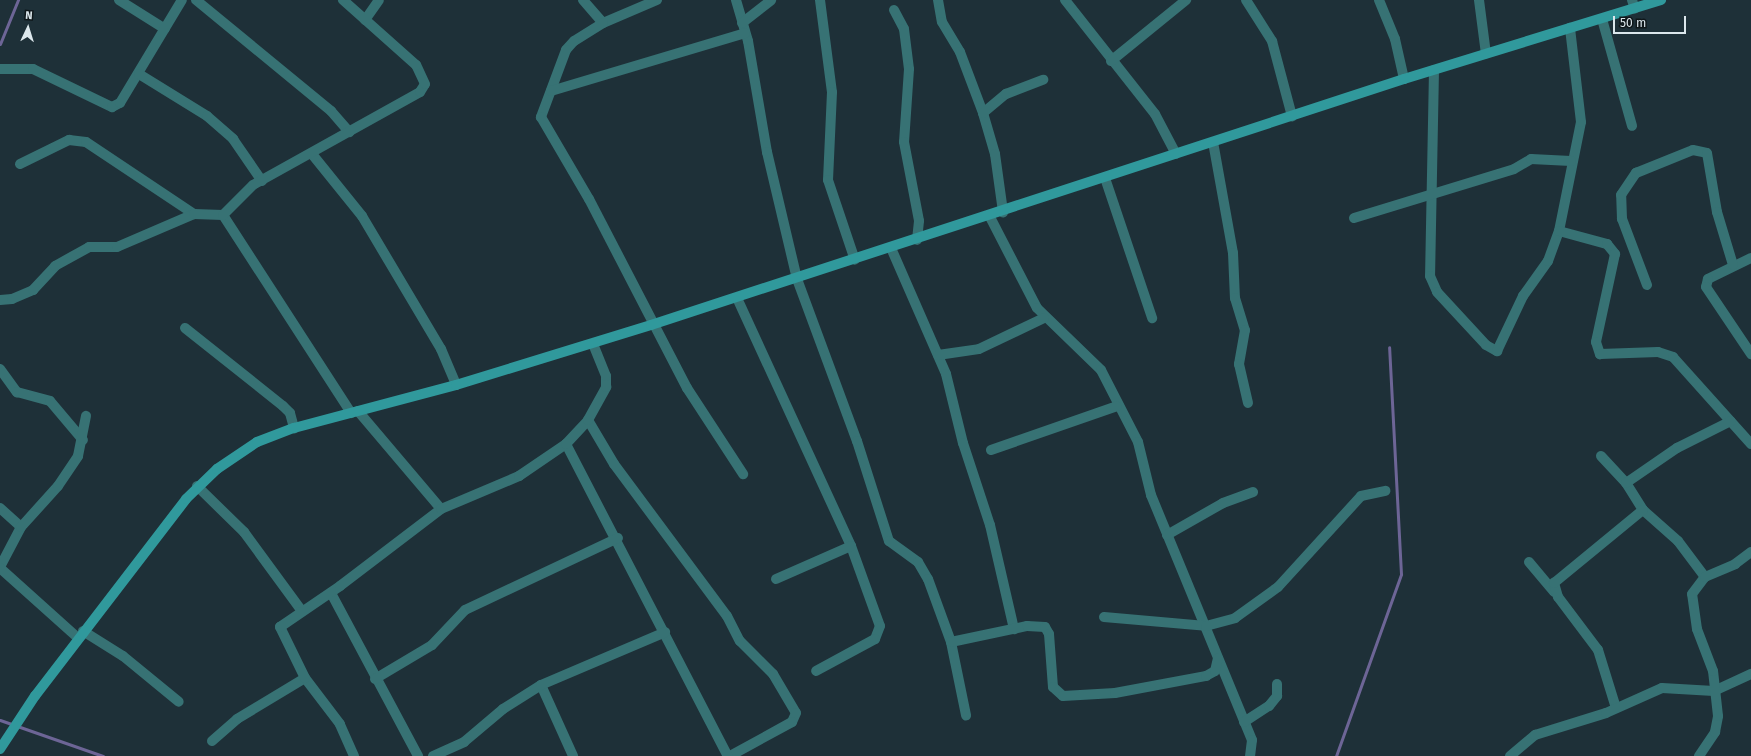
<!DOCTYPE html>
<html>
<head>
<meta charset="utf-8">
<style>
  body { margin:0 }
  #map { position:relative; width:1751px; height:756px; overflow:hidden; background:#1e3038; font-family:"Fira Sans",sans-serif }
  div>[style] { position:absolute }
  .stream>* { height:3px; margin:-1.5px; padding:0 1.5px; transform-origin:1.5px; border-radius:1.5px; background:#6d6596 }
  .street>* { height:10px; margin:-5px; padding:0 5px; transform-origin:5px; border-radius:5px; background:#377274 }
  .secondary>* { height:10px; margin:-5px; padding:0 5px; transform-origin:5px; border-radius:5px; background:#30999c }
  span { translate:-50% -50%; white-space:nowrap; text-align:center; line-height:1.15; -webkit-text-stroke:3px #0f171a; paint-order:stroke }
  .north { position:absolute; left:8px; top:8px; width:40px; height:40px; -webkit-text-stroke:3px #0f171a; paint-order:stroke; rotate:4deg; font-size:11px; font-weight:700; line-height:16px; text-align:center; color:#dce7ec }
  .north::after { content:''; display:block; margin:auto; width:14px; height:18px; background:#dce7ec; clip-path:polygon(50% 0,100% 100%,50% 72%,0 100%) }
  .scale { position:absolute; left:1613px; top:16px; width:73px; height:18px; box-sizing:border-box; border:2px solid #dce7ec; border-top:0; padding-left:5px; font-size:12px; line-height:14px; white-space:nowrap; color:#dce7ec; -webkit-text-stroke:3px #0f171a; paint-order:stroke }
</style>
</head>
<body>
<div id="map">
  <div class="stream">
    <i style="left:0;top:44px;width:48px;rotate:-67.8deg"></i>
    <i style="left:0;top:720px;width:109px;rotate:19.3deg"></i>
    <i style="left:1336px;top:756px;width:193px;rotate:-70.3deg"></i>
    <i style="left:1401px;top:574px;width:227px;rotate:-93deg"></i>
  </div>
  <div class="street">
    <i style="left:119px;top:0;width:54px;rotate:32.2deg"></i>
    <i style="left:196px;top:0;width:175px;rotate:39.4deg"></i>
    <i style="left:331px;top:111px;width:28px;rotate:49deg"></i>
    <i style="left:583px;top:0;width:30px;rotate:49deg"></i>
    <i style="left:657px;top:0;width:59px;rotate:156.9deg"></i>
    <i style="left:603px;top:23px;width:34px;rotate:148deg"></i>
    <i style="left:574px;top:41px;width:12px;rotate:132deg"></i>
    <i style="left:566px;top:50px;width:72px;rotate:110.5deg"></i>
    <i style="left:541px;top:117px;width:95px;rotate:59.7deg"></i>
    <i style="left:589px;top:199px;width:213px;rotate:62.6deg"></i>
    <i style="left:687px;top:388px;width:103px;rotate:56.9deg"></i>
    <i style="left:736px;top:0;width:43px;rotate:73.7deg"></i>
    <i style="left:748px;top:41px;width:113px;rotate:80.3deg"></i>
    <i style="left:767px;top:152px;width:130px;rotate:76.7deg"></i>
    <i style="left:797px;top:279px;width:173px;rotate:69.7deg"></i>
    <i style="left:857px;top:441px;width:105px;rotate:72.3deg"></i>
    <i style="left:889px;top:541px;width:36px;rotate:36deg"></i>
    <i style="left:918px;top:562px;width:20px;rotate:60deg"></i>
    <i style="left:928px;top:579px;width:67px;rotate:69.9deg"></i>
    <i style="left:951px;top:642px;width:75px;rotate:78.4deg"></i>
    <i style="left:820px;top:0;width:93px;rotate:82.6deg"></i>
    <i style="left:832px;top:92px;width:88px;rotate:92.6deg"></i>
    <i style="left:828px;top:180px;width:84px;rotate:71.4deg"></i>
    <i style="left:938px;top:0;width:22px;rotate:80deg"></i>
    <i style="left:942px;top:22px;width:35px;rotate:59deg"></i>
    <i style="left:960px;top:52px;width:65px;rotate:69.3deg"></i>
    <i style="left:983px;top:113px;width:43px;rotate:73.7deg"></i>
    <i style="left:995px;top:154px;width:59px;rotate:82.1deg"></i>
    <i style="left:1065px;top:0;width:145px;rotate:51.7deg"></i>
    <i style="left:1155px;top:114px;width:45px;rotate:62.3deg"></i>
    <i style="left:1246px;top:0;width:49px;rotate:57.6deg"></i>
    <i style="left:1272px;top:41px;width:78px;rotate:75.1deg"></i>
    <i style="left:1379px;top:0;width:42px;rotate:67.7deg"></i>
    <i style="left:1395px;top:39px;width:41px;rotate:77.3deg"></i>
    <i style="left:1479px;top:0;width:54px;rotate:82.6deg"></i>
    <i style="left:1632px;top:0;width:9px;rotate:72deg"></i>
    <i style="left:894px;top:10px;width:21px;rotate:62deg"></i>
    <i style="left:904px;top:29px;width:40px;rotate:82.9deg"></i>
    <i style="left:909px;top:69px;width:73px;rotate:93.9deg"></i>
    <i style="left:904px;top:142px;width:80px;rotate:79.2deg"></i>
    <i style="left:919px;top:221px;width:19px;rotate:96deg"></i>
    <i style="left:1602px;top:19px;width:111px;rotate:74.3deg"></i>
    <i style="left:365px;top:20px;width:24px;rotate:-55deg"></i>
    <i style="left:742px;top:23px;width:37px;rotate:-38deg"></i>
    <i style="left:1111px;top:61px;width:97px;rotate:-39.1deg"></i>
    <i style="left:0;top:69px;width:33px"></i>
    <i style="left:33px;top:69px;width:88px;rotate:25.7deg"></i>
    <i style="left:112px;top:107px;width:9px;rotate:-27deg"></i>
    <i style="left:120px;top:103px;width:120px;rotate:-59deg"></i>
    <i style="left:1434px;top:70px;width:206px;rotate:91.1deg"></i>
    <i style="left:1430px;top:276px;width:17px;rotate:66deg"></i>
    <i style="left:1437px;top:292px;width:72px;rotate:47.2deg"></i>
    <i style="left:1486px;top:345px;width:13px;rotate:29deg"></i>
    <i style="left:1497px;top:351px;width:61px;rotate:-64.7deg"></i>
    <i style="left:1523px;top:296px;width:43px;rotate:-54.5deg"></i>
    <i style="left:1548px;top:261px;width:32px;rotate:-70deg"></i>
    <i style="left:1559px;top:231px;width:111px;rotate:-78.6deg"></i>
    <i style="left:1581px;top:122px;width:95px;rotate:-96.7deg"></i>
    <i style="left:139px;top:74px;width:80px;rotate:31.7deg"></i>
    <i style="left:207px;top:116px;width:35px;rotate:41deg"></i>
    <i style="left:233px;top:139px;width:51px;rotate:55.4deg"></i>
    <i style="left:551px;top:91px;width:202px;rotate:-16.6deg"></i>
    <i style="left:983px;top:113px;width:30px;rotate:-40deg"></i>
    <i style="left:1006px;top:94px;width:40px;rotate:-21deg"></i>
    <i style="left:1213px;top:142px;width:113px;rotate:79.8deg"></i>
    <i style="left:1233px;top:253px;width:45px;rotate:87.5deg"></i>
    <i style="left:1235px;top:298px;width:34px;rotate:73deg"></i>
    <i style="left:1245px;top:330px;width:35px;rotate:100deg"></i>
    <i style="left:1239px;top:364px;width:40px;rotate:77deg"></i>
    <i style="left:312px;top:154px;width:80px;rotate:51.1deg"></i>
    <i style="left:362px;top:216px;width:155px;rotate:59.3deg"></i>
    <i style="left:441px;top:349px;width:39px;rotate:67deg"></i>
    <i style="left:20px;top:164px;width:55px;rotate:-26.1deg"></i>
    <i style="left:69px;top:140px;width:17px;rotate:7deg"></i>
    <i style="left:86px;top:142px;width:130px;rotate:33.7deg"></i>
    <i style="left:1105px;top:178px;width:148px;rotate:71.4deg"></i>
    <i style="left:223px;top:215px;width:236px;rotate:57.1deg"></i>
    <i style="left:990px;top:217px;width:102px;rotate:62.7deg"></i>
    <i style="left:1037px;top:308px;width:89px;rotate:44.1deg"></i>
    <i style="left:1101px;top:370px;width:81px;rotate:62.8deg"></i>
    <i style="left:1138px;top:442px;width:55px;rotate:76.2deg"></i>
    <i style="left:1151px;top:495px;width:265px;rotate:67.6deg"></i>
    <i style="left:1252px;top:740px;width:16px;rotate:97deg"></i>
    <i style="left:1354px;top:218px;width:167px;rotate:-17deg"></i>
    <i style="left:1514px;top:169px;width:20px;rotate:-30deg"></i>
    <i style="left:1531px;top:159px;width:40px;rotate:2.9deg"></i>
    <i style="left:1559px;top:231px;width:50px;rotate:15.2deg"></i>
    <i style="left:1607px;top:244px;width:13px;rotate:51deg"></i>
    <i style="left:1615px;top:254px;width:90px;rotate:102.2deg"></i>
    <i style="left:1596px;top:342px;width:13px;rotate:72deg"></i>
    <i style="left:1600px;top:354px;width:58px;rotate:-2deg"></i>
    <i style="left:1658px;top:352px;width:16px;rotate:18deg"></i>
    <i style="left:1673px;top:357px;width:117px;rotate:48.1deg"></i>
    <i style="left:891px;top:248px;width:137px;rotate:66.4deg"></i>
    <i style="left:946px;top:374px;width:71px;rotate:76.2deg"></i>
    <i style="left:963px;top:443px;width:86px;rotate:71.8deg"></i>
    <i style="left:990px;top:525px;width:107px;rotate:77deg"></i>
    <i style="left:1751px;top:258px;width:48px;rotate:154deg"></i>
    <i style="left:1708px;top:279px;width:8px;rotate:104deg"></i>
    <i style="left:1706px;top:287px;width:81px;rotate:56.1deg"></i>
    <i style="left:1647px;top:285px;width:71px;rotate:-110.7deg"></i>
    <i style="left:1622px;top:219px;width:24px;rotate:-92deg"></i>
    <i style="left:1621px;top:195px;width:27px;rotate:-56deg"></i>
    <i style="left:1636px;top:173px;width:61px;rotate:-22deg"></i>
    <i style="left:1693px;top:150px;width:14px;rotate:12deg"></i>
    <i style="left:1707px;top:153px;width:60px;rotate:80.4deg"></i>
    <i style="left:1717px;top:212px;width:55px;rotate:73.2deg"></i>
    <i style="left:737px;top:298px;width:273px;rotate:65.3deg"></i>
    <i style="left:851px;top:546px;width:85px;rotate:70.1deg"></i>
    <i style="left:880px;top:626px;width:14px;rotate:111deg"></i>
    <i style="left:875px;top:639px;width:67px;rotate:151.5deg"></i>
    <i style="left:0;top:300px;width:12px;rotate:-5deg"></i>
    <i style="left:12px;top:299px;width:23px;rotate:-23deg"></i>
    <i style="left:33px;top:290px;width:33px;rotate:-47deg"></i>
    <i style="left:55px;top:266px;width:39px;rotate:-29deg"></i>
    <i style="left:89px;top:247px;width:28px"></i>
    <i style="left:117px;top:247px;width:84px;rotate:-23.2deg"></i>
    <i style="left:194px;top:214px;width:29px;rotate:2deg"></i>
    <i style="left:223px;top:215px;width:42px;rotate:-45deg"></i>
    <i style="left:253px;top:185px;width:191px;rotate:-29.1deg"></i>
    <i style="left:420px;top:92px;width:9px;rotate:-58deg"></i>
    <i style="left:425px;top:84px;width:21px;rotate:-115deg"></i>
    <i style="left:416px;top:65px;width:98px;rotate:-138.3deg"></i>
    <i style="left:185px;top:328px;width:125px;rotate:38.5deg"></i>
    <i style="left:283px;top:406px;width:10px;rotate:45deg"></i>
    <i style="left:290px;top:413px;width:16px;rotate:75deg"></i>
    <i style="left:938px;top:355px;width:41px;rotate:-8.3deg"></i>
    <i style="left:979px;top:349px;width:72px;rotate:-25.5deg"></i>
    <i style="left:0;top:369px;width:29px;rotate:54deg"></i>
    <i style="left:17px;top:392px;width:34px;rotate:15deg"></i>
    <i style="left:50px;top:401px;width:51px;rotate:49.8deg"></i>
    <i style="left:358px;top:411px;width:128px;rotate:49.7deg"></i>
    <i style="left:588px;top:420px;width:51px;rotate:59.4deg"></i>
    <i style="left:614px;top:464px;width:189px;rotate:53.4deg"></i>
    <i style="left:727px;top:616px;width:28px;rotate:63deg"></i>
    <i style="left:740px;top:641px;width:47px;rotate:45deg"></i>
    <i style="left:773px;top:674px;width:45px;rotate:59.5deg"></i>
    <i style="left:796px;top:713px;width:10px;rotate:114deg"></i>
    <i style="left:792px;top:722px;width:71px;rotate:151.3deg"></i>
    <i style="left:566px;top:444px;width:352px;rotate:62.6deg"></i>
    <i style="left:991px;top:450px;width:133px;rotate:-19.2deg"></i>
    <i style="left:1601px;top:456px;width:37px;rotate:47deg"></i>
    <i style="left:197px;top:486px;width:66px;rotate:44.4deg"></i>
    <i style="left:244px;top:532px;width:97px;rotate:53.8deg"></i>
    <i style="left:0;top:508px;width:28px;rotate:42deg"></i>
    <i style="left:1167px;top:535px;width:64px;rotate:-29.7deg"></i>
    <i style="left:1223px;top:503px;width:32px;rotate:-20deg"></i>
    <i style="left:1529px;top:562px;width:39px;rotate:50deg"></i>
    <i style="left:0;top:567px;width:45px;rotate:-62.3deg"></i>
    <i style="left:21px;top:527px;width:55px;rotate:-47.9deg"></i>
    <i style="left:58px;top:486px;width:36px;rotate:-56deg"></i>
    <i style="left:78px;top:456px;width:41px;rotate:-78.7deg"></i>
    <i style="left:0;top:568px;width:105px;rotate:41.9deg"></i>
    <i style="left:1705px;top:577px;width:45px;rotate:-126.9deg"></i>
    <i style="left:1678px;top:541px;width:47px;rotate:-138.5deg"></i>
    <i style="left:1643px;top:510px;width:32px;rotate:-122deg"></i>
    <i style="left:1626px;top:483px;width:62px;rotate:-34.5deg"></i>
    <i style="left:1677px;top:448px;width:60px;rotate:-26.6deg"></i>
    <i style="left:776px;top:579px;width:82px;rotate:-23.7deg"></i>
    <i style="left:331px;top:593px;width:185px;rotate:61.9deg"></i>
    <i style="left:1104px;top:617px;width:102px;rotate:5deg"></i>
    <i style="left:1206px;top:626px;width:30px;rotate:-15deg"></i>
    <i style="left:1235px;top:618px;width:53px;rotate:-35.8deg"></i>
    <i style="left:1278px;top:587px;width:123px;rotate:-47.6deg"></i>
    <i style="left:1361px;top:496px;width:25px;rotate:-12deg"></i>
    <i style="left:83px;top:631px;width:47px;rotate:32deg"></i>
    <i style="left:123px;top:656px;width:72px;rotate:39.4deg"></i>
    <i style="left:951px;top:642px;width:78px;rotate:-11.9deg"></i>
    <i style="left:1027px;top:626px;width:18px;rotate:3deg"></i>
    <i style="left:1045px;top:627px;width:8px;rotate:60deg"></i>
    <i style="left:1049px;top:634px;width:53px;rotate:85.7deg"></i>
    <i style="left:1053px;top:687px;width:13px;rotate:42deg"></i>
    <i style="left:1063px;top:696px;width:52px;rotate:-3.3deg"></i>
    <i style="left:1115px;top:693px;width:93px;rotate:-10.6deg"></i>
    <i style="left:1206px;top:676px;width:10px;rotate:-29deg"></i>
    <i style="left:1215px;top:671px;width:13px;rotate:-77deg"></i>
    <i style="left:375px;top:679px;width:66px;rotate:-30.8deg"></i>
    <i style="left:432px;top:645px;width:48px;rotate:-46.7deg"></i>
    <i style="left:465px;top:610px;width:169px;rotate:-25.2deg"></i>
    <i style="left:541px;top:685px;width:78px;rotate:65.7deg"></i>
    <i style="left:1616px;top:708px;width:61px;rotate:-107.2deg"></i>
    <i style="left:1598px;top:650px;width:66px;rotate:-127deg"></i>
    <i style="left:1558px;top:597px;width:15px;rotate:-106deg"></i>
    <i style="left:1554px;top:583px;width:115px;rotate:-39.4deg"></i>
    <i style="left:1244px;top:722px;width:30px;rotate:-33deg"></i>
    <i style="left:1269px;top:706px;width:13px;rotate:-51deg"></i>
    <i style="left:1277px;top:696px;width:12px;rotate:-90deg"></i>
    <i style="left:212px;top:741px;width:33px;rotate:-41deg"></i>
    <i style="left:237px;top:719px;width:79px;rotate:-31.1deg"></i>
    <i style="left:354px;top:756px;width:35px;rotate:-114deg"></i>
    <i style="left:340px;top:724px;width:58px;rotate:-127.3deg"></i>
    <i style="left:305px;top:678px;width:57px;rotate:-116.1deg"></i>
    <i style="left:280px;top:627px;width:73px;rotate:-34.3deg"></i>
    <i style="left:340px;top:586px;width:127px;rotate:-37.3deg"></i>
    <i style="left:441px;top:509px;width:85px;rotate:-22.9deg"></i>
    <i style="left:519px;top:476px;width:57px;rotate:-34.2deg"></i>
    <i style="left:566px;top:444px;width:33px;rotate:-47deg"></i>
    <i style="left:588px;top:420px;width:38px;rotate:-61deg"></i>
    <i style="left:606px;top:387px;width:11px;rotate:-90deg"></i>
    <i style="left:606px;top:376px;width:35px;rotate:-112deg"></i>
    <i style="left:433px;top:756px;width:34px;rotate:-24deg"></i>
    <i style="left:464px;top:742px;width:51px;rotate:-40.2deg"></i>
    <i style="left:503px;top:709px;width:45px;rotate:-32.3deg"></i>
    <i style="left:541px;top:685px;width:135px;rotate:-23.1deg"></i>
    <i style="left:1510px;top:756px;width:33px;rotate:-40deg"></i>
    <i style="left:1535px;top:735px;width:74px;rotate:-17.2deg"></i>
    <i style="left:1606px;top:713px;width:61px;rotate:-24.1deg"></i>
    <i style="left:1662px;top:688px;width:52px;rotate:3.3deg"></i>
    <i style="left:1714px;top:691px;width:41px;rotate:-24.7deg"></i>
    <i style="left:1699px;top:756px;width:29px;rotate:-56deg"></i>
    <i style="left:1715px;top:732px;width:16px;rotate:-79deg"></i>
    <i style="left:1718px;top:716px;width:45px;rotate:-96.3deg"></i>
    <i style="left:1713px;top:671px;width:45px;rotate:-110.9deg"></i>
    <i style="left:1697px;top:629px;width:35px;rotate:-98deg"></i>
    <i style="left:1692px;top:594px;width:21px;rotate:-53deg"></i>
    <i style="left:1705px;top:577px;width:33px;rotate:-23deg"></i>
    <i style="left:1735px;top:564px;width:20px;rotate:-37deg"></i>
  </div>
  <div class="secondary">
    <i style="left:0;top:749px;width:64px;rotate:-56.6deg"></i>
    <i style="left:35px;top:696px;width:248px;rotate:-52.5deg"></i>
    <i style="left:186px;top:499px;width:43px;rotate:-44.1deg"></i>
    <i style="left:217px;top:469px;width:48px;rotate:-34deg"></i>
    <i style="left:257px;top:442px;width:40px;rotate:-21deg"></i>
    <i style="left:294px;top:428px;width:168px;rotate:-14.9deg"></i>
    <i style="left:456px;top:385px;width:204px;rotate:-17.1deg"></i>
    <i style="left:651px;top:325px;width:792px;rotate:-18.09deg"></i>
    <i style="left:1404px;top:79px;width:269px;rotate:-17.1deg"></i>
  </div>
  <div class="north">N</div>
  <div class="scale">50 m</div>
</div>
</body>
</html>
